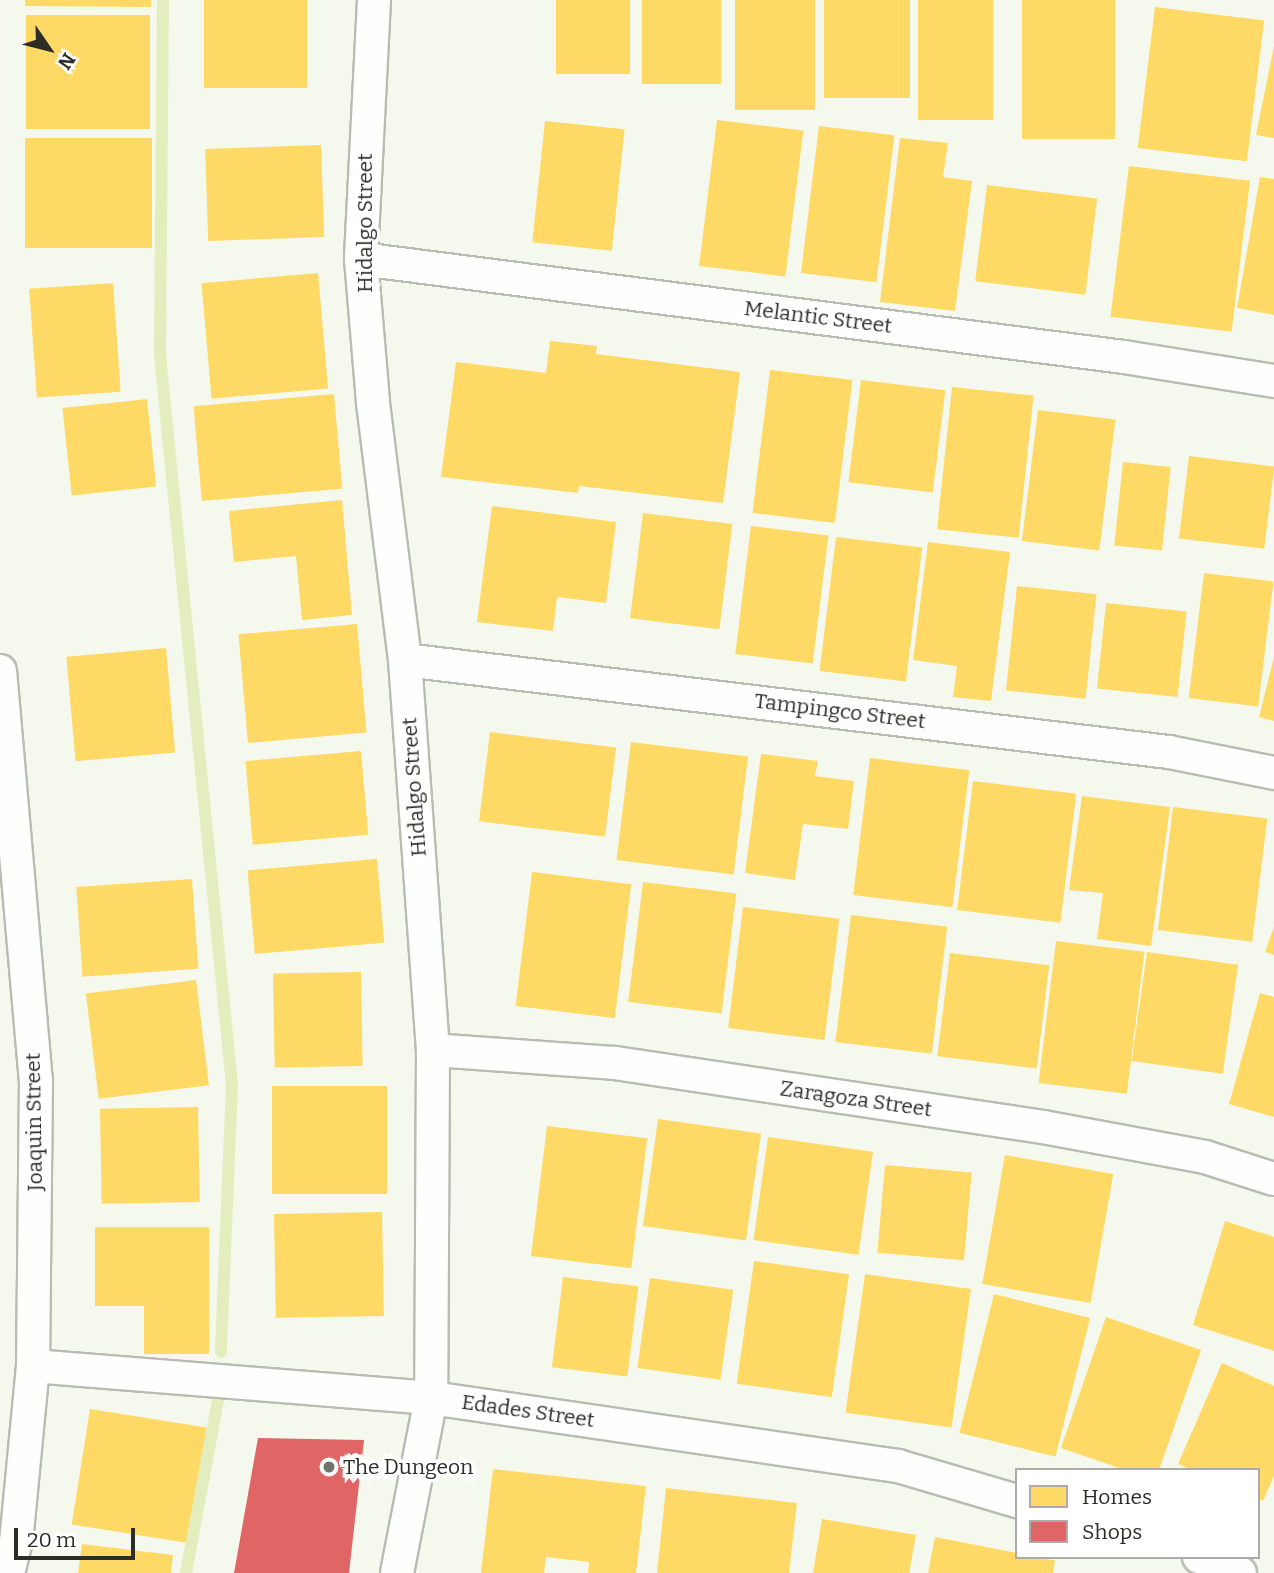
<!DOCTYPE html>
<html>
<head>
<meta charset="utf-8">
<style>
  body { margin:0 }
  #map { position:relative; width:1274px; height:1573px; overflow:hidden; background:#f5f8ed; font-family:Bitter,serif }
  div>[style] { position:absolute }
  .homes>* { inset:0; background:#ffd966; transform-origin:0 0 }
  .shops>* { inset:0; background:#e06666 }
  .stream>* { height:12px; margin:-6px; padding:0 6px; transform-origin:6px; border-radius:6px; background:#e2eebd }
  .roads { filter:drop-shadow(2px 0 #b9bcb3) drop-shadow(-2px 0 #b9bcb3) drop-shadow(0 2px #b9bcb3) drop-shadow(0 -2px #b9bcb3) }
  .street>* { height:32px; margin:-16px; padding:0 16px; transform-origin:16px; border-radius:16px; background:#fefefc }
  .dots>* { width:19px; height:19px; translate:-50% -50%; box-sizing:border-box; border:4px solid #fff; border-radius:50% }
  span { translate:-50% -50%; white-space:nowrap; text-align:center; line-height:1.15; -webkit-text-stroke:7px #fff; paint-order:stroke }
  .street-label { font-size:21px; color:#2c2e26 }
  .poi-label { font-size:21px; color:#2c2e26 }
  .left { translate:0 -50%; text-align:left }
  .legend { position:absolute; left:1015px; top:1468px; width:245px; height:91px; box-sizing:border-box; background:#fff; border:2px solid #ababa8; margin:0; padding:9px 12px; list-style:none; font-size:21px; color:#2c2e26 }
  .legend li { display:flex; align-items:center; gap:14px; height:35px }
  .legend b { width:35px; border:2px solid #ababa8 }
  .north { position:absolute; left:14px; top:14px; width:70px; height:70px; -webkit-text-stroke:5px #fff; paint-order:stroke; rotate:125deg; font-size:19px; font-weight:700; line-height:28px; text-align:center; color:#2c2e26 }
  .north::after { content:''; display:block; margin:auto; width:24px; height:32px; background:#2c2e26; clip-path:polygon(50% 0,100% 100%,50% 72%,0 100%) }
  .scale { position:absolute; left:14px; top:1528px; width:121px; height:32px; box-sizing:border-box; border:4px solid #2c2e26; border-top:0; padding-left:9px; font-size:21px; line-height:24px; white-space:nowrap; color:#2c2e26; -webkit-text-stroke:5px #fff; paint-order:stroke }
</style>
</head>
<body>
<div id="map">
  <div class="homes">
    <i style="clip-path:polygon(25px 0,151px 0,151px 7px,25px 6px)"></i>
    <i style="left:204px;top:0;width:103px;height:88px"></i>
    <i style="left:556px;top:0;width:74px;height:74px"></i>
    <i style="left:642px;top:0;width:79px;height:84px"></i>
    <i style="left:735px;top:0;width:80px;height:110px"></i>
    <i style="left:824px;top:0;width:86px;height:98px"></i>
    <i style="left:918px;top:0;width:75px;height:120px"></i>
    <i style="left:1022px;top:0;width:93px;height:139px"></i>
    <i style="left:1155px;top:7px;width:110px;height:142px;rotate:7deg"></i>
    <i style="left:26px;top:15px;width:124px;height:114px"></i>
    <i style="clip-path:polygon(1274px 46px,1274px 138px,1256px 135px)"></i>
    <i style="left:717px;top:120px;width:87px;height:147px;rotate:7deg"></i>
    <i style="left:545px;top:121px;width:80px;height:122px;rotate:6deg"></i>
    <i style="left:819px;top:126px;width:76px;height:148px;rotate:7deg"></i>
    <i style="left:25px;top:138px;width:127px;height:110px"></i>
    <i style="clip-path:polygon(900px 138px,948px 143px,943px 177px,972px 181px,955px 311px,880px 302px)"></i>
    <i style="left:321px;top:145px;width:92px;height:116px;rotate:88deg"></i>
    <i style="left:1129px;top:166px;width:122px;height:152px;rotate:7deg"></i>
    <i style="clip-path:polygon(1260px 177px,1274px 179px,1274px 315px,1237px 308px)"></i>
    <i style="left:987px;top:185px;width:111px;height:97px;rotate:7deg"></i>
    <i style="left:318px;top:273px;width:116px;height:117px;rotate:85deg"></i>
    <i style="left:113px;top:283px;width:109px;height:84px;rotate:86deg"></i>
    <i style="clip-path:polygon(550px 341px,597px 346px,596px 354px,740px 372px,723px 503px,579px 486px,578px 493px,441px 477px,456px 362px,546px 373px)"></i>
    <i style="left:770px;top:370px;width:83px;height:144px;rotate:7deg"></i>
    <i style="left:861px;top:380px;width:85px;height:103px;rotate:7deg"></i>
    <i style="left:952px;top:387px;width:82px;height:143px;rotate:6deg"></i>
    <i style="left:334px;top:394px;width:95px;height:141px;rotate:85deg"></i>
    <i style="left:147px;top:399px;width:88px;height:85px;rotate:84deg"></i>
    <i style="left:1038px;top:410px;width:78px;height:132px;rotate:7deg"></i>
    <i style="left:1189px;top:456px;width:86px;height:83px;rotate:7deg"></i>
    <i style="left:1123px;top:462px;width:48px;height:84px;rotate:6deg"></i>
    <i style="clip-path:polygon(342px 500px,352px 615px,302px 620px,296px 556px,234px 562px,229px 511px)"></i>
    <i style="clip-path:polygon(492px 506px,616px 522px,606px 603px,557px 597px,553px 631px,477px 622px)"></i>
    <i style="left:643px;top:513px;width:90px;height:106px;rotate:7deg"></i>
    <i style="left:751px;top:526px;width:78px;height:129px;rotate:7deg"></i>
    <i style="left:836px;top:537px;width:87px;height:135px;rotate:7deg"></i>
    <i style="clip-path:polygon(928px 542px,1010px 552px,991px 701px,953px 697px,957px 666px,913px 660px)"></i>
    <i style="left:1204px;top:573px;width:70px;height:126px;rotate:7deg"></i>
    <i style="left:1017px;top:586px;width:80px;height:105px;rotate:6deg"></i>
    <i style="left:1106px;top:603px;width:81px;height:86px;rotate:6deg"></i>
    <i style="left:357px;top:624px;width:109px;height:119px;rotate:85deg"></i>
    <i style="left:166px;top:648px;width:105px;height:100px;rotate:85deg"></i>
    <i style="clip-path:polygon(1274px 657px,1274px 721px,1259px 717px)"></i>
    <i style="left:490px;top:732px;width:127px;height:90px;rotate:7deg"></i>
    <i style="left:631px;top:742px;width:118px;height:119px;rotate:7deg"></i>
    <i style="left:361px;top:751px;width:84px;height:116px;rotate:85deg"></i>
    <i style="clip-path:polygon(761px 754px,818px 761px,815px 776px,854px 781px,848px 829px,803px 824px,795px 880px,745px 873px)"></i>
    <i style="left:870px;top:758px;width:100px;height:138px;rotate:7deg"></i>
    <i style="left:973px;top:781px;width:104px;height:130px;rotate:7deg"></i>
    <i style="clip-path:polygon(1082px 796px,1170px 807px,1151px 946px,1097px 939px,1103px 893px,1069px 890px)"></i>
    <i style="left:1173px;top:807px;width:95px;height:124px;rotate:7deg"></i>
    <i style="left:377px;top:859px;width:84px;height:130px;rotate:85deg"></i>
    <i style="left:532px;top:872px;width:100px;height:135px;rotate:7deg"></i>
    <i style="left:192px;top:879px;width:90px;height:116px;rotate:86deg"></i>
    <i style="left:643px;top:882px;width:94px;height:121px;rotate:7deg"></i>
    <i style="left:743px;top:907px;width:97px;height:122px;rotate:7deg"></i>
    <i style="left:851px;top:915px;width:97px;height:128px;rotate:7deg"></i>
    <i style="clip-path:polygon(1274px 927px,1274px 955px,1265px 952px)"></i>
    <i style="left:1056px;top:941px;width:89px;height:143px;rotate:7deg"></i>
    <i style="left:1147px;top:952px;width:92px;height:110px;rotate:8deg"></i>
    <i style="left:950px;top:953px;width:100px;height:104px;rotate:7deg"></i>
    <i style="left:361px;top:972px;width:94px;height:88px;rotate:89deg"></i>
    <i style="left:196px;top:980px;width:106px;height:111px;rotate:83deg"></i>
    <i style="clip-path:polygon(1260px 993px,1274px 997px,1274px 1117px,1229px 1104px)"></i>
    <i style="left:272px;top:1086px;width:115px;height:108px"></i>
    <i style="left:198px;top:1107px;width:95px;height:98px;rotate:89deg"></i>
    <i style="left:658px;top:1119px;width:104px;height:108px;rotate:8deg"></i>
    <i style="left:547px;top:1126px;width:101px;height:131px;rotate:7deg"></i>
    <i style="left:768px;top:1137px;width:106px;height:104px;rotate:8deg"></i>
    <i style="left:1005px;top:1155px;width:110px;height:131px;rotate:10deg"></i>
    <i style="left:885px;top:1165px;width:87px;height:88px;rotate:5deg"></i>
    <i style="left:382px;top:1212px;width:104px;height:108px;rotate:89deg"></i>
    <i style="clip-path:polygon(1225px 1221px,1274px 1237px,1274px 1351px,1193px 1325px)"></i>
    <i style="clip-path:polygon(95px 1227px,209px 1227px,209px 1354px,144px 1354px,144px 1306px,95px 1306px)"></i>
    <i style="left:754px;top:1261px;width:96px;height:124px;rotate:8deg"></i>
    <i style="left:865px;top:1274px;width:107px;height:140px;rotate:8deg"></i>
    <i style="left:563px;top:1277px;width:76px;height:91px;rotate:7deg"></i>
    <i style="left:650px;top:1278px;width:84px;height:91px;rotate:8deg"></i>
    <i style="left:994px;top:1294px;width:99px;height:143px;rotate:14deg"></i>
    <i style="clip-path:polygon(1106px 1317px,1201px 1350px,1159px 1470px,1125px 1470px,1061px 1448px)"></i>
    <i style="clip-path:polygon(1222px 1363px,1274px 1386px,1274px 1476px,1263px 1501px,1258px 1499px,1258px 1470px,1192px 1470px,1178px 1464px)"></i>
    <i style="left:90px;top:1409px;width:118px;height:117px;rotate:9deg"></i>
    <i style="clip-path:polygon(493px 1469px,646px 1486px,636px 1573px,588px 1573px,589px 1562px,546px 1557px,544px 1573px,481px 1573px)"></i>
    <i style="clip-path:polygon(666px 1488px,797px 1503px,789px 1573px,657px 1573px)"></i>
    <i style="clip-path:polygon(822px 1519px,916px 1535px,909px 1573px,813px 1573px)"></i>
    <i style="clip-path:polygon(935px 1537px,1017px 1553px,1017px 1557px,1055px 1560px,1053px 1573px,928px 1573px)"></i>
    <i style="clip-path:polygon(82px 1544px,173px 1555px,171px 1573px,78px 1573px)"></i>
  </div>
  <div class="shops">
    <i style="clip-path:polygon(258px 1438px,364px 1440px,349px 1573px,234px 1573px)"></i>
  </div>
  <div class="stream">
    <i style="left:163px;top:0;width:355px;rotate:90.5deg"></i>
    <i style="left:160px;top:355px;width:734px;rotate:84.37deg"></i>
    <i style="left:232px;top:1085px;width:267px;rotate:92.4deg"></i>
    <i style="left:186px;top:1573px;width:175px;rotate:-79.5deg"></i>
  </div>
  <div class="roads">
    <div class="street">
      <i style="left:374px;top:0;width:259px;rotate:92.9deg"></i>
      <i style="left:361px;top:259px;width:144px;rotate:85.2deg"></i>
      <i style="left:373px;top:403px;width:259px;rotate:82.9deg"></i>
      <i style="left:405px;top:660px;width:391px;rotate:85.9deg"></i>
      <i style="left:433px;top:1050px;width:348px;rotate:90.3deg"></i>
      <i style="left:431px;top:1398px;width:178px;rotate:101deg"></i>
      <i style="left:361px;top:259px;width:769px;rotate:7.32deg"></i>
      <i style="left:1124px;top:357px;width:152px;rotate:9.1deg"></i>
      <i style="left:405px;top:660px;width:770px;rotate:6.87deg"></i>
      <i style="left:1169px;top:752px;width:107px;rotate:11.3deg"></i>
      <i style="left:0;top:671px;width:411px;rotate:85deg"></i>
      <i style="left:36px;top:1080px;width:286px;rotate:90.6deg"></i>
      <i style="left:33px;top:1366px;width:176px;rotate:95.5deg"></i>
      <i style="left:16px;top:1541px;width:33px;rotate:104deg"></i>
      <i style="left:433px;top:1050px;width:182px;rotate:4.1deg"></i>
      <i style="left:615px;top:1063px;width:433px;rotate:8.5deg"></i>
      <i style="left:1043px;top:1127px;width:165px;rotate:10.5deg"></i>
      <i style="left:1205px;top:1157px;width:72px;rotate:17.7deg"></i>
      <i style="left:33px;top:1366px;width:399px;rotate:4.6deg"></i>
      <i style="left:431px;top:1398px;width:472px;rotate:8.3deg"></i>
      <i style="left:898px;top:1466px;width:124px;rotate:16.4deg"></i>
      <i style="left:1199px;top:1557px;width:44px;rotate:21.3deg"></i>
    </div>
  </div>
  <div class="dots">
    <i style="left:329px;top:1467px;background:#72756c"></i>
  </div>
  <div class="street-label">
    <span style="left:365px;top:223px;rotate:-90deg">Hidalgo Street</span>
    <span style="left:818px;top:317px;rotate:7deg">Melantic Street</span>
    <span style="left:840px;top:711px;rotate:7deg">Tampingco Street</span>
    <span style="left:414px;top:787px;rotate:-94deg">Hidalgo Street</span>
    <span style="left:856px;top:1099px;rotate:8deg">Zaragoza Street</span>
    <span style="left:34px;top:1122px;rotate:-91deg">Joaquin Street</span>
    <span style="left:528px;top:1411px;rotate:8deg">Edades Street</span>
  </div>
  <div class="poi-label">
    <span class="left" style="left:343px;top:1467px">The Dungeon</span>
  </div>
  <ul class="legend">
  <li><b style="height:19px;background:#ffd966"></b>Homes</li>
  <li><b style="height:19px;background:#e06666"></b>Shops</li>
  </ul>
  <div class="north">N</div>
  <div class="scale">20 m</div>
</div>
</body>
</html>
